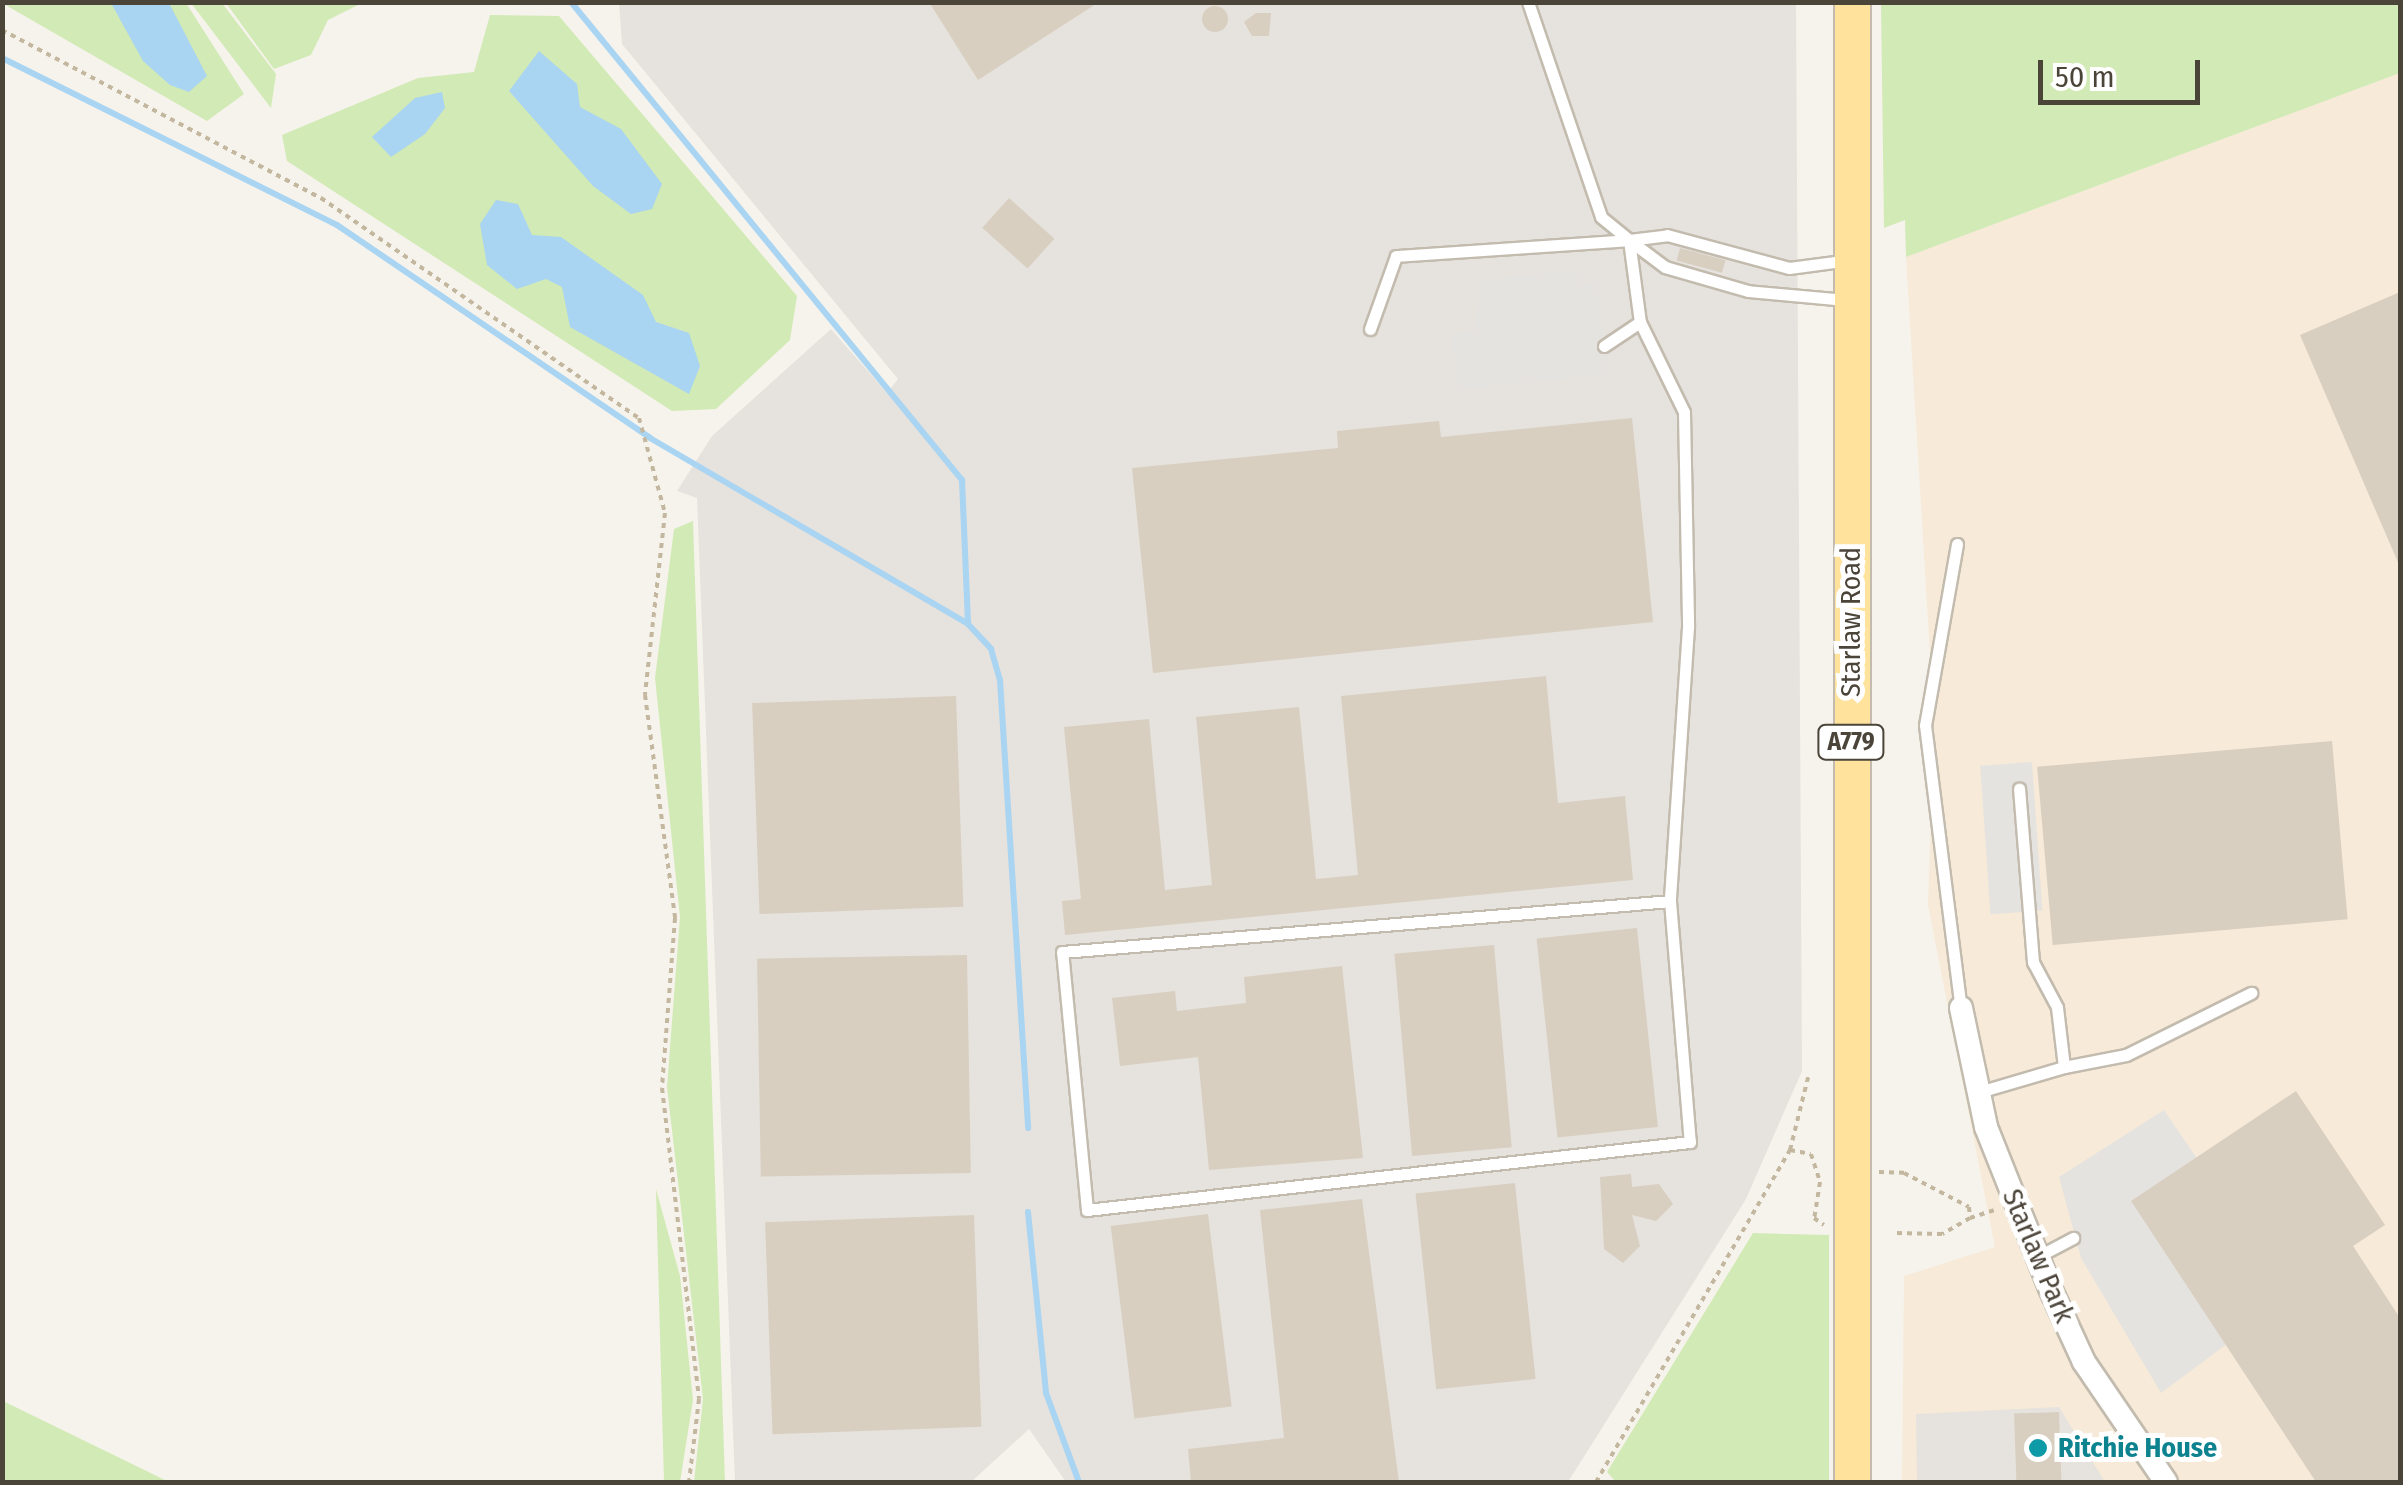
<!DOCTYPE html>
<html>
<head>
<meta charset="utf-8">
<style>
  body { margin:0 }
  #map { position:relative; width:2403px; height:1485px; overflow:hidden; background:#f6f3ec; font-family:"Fira Sans Condensed",sans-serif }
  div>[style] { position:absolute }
  .commercial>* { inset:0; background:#f7ead8 }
  .industrial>* { inset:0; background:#e6e2dd }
  .green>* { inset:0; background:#d2eab5 }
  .parking>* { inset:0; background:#e5e3e0; transform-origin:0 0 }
  .water>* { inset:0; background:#a9d4f2 }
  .stream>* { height:6px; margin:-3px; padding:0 3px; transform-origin:3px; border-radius:3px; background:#a9d4f2 }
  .building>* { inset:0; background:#d8cfc1; transform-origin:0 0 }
  .round { border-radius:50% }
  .path>* { height:4px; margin-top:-2px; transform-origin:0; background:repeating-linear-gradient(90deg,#c4b79f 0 5px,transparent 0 10px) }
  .roads { filter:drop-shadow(2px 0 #c2bbae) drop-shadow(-2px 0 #c2bbae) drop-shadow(0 2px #c2bbae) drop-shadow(0 -2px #c2bbae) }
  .lane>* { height:11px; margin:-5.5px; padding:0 5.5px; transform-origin:5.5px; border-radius:5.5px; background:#fff }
  .street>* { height:22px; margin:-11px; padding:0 11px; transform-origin:11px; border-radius:11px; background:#fff }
  .primary>* { height:35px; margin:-17.5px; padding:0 17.5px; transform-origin:17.5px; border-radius:17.5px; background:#ffe39c }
  .dots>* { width:28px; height:28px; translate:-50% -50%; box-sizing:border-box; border:5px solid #fff; border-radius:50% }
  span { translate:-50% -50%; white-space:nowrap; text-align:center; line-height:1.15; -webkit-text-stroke:10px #fff; paint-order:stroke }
  .shield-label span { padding:2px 8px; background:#fff; border:2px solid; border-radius:8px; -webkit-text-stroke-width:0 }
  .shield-label { font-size:25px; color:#4b4439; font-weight:700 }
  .street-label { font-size:28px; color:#4b4439 }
  .culture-label { font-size:28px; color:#0d838f; font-weight:700 }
  .left { translate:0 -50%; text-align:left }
  .frame { position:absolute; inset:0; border:5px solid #4b4439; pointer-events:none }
  .scale { position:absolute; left:2038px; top:60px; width:162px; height:45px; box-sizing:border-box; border:5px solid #4b4439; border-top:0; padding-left:12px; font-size:30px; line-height:35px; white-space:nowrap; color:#4b4439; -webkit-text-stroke:8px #fff; paint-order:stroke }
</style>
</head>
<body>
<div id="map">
  <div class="commercial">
    <i style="clip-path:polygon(2400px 73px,2400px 1482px,1902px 1482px,1904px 1276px,1995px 1247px,1928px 905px,1934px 720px,1906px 257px)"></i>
  </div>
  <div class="industrial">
    <i style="clip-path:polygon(619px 3px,1796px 3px,1802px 1071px,1746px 1199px,1568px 1482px,1066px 1482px,1029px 1429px,971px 1482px,735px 1482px,697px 498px,677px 491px,712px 436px,831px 329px,887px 393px,898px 379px,622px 44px)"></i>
    <i style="clip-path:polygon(2059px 1407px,2105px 1482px,1917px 1482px,1916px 1414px)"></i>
  </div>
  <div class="green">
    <i style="clip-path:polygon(2px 3px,186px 3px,244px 94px,207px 121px)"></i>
    <i style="clip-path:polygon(191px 3px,222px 3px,276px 74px,271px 108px)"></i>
    <i style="clip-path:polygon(226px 3px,362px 3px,328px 20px,311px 55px,274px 69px)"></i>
    <i style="clip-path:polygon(1881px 3px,2400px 3px,2400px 73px,1906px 257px,1905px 220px,1884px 228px)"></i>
    <i style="clip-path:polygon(490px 15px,559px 16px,797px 296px,790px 340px,716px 409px,672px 411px,287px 161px,282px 135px,418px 78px,474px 72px)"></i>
    <i style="clip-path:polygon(693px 521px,725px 1482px,694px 1482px,703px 1399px,667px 1087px,680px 917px,655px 678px,674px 529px)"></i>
    <i style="clip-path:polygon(656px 1189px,680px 1276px,693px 1400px,680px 1482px,664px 1482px)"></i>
    <i style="clip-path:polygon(1753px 1233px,1829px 1235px,1829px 1482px,1616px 1482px,1607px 1472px)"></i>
    <i style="clip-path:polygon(2px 1401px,3px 1401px,169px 1482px,3px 1482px)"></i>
  </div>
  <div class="parking">
    <i style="clip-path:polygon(1582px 269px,1583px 284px,1598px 283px,1608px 374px,1457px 390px,1451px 334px,1476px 331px,1479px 280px)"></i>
    <i style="left:2032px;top:762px;width:149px;height:52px;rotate:86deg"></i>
    <i style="clip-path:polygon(2164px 1110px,2198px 1160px,2227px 1344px,2161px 1393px,2081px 1258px,2059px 1177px)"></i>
  </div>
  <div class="water">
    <i style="clip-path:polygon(111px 3px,169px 3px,207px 76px,189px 92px,170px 85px,143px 61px)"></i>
    <i style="clip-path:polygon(539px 51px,577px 84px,580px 107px,621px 129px,662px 184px,652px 209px,631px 214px,593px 186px,509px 91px)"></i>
    <i style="clip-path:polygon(442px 92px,445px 108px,425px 134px,391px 157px,372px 137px,415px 98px)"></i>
    <i style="clip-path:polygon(496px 200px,518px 204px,532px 235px,561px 237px,643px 295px,656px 322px,689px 333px,700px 366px,689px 394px,570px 327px,562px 287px,546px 279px,517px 289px,487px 265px,480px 224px)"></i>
  </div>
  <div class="stream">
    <i style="left:571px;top:2px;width:618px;rotate:50.72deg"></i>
    <i style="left:962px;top:480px;width:144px;rotate:87.6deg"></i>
    <i style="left:968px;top:624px;width:34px;rotate:47deg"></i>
    <i style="left:991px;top:649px;width:32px;rotate:74deg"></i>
    <i style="left:1000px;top:680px;width:449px;rotate:86.4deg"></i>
    <i style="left:2px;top:58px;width:374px;rotate:26.5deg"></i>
    <i style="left:337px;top:225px;width:379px;rotate:34.2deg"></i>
    <i style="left:650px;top:438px;width:368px;rotate:30.3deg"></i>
    <i style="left:1028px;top:1212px;width:182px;rotate:84.3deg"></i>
    <i style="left:1046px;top:1393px;width:95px;rotate:69.7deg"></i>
  </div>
  <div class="building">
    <i style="clip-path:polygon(929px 2px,1099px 2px,978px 80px)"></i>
    <i class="round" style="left:1202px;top:6px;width:26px;height:26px"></i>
    <i style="clip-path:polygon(1256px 13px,1271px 13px,1269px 36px,1252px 36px,1244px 22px)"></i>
    <i style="left:1009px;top:198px;width:61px;height:40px;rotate:42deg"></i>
    <i style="left:1680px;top:248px;width:47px;height:13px;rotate:15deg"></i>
    <i style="clip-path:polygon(2400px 292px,2400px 567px,2300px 335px)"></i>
    <i style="clip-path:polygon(1632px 418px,1653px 622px,1153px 673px,1132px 468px,1338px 448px,1337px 431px,1439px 421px,1441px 437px)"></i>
    <i style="clip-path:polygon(1546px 676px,1558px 803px,1625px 796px,1633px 880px,1065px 935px,1062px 901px,1081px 899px,1064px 727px,1149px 719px,1165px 890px,1212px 885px,1196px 717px,1299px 707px,1316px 879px,1358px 875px,1341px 696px)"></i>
    <i style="left:956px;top:696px;width:211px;height:204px;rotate:88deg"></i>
    <i style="left:2332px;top:741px;width:179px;height:296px;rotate:85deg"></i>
    <i style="left:1637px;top:928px;width:200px;height:101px;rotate:84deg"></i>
    <i style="left:1494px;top:945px;width:203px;height:100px;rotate:85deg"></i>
    <i style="left:967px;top:955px;width:218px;height:210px;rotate:89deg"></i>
    <i style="clip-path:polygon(1342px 966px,1363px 1158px,1209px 1170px,1198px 1057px,1120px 1066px,1112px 998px,1175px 991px,1177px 1011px,1246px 1003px,1244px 977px)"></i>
    <i style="clip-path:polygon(2296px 1091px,2385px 1225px,2353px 1246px,2400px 1318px,2400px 1482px,2316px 1482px,2131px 1201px)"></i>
    <i style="clip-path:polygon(1631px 1174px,1632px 1187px,1659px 1184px,1673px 1204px,1656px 1221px,1632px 1215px,1640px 1246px,1623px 1263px,1604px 1249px,1600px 1177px)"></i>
    <i style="left:1515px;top:1183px;width:197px;height:100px;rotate:84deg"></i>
    <i style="clip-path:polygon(1362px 1199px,1399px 1482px,1191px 1482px,1188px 1449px,1284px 1438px,1260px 1210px)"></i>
    <i style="left:1208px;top:1214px;width:194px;height:98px;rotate:83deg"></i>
    <i style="left:974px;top:1215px;width:212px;height:209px;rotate:88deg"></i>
    <i style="left:2059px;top:1412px;width:70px;height:45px;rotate:88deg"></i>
  </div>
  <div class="path">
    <i style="left:2px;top:30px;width:361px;rotate:27.8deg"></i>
    <i style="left:321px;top:198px;width:387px;rotate:34.7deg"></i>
    <i style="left:639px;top:418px;width:98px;rotate:74.7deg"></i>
    <i style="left:665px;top:513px;width:183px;rotate:96.3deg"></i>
    <i style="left:645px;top:695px;width:225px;rotate:82.3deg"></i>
    <i style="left:675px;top:918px;width:170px;rotate:94.4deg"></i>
    <i style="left:662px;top:1088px;width:313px;rotate:83.2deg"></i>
    <i style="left:699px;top:1399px;width:84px;rotate:96.9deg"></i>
    <i style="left:1790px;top:1150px;width:21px;rotate:11deg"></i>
    <i style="left:1811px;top:1154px;width:29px;rotate:72deg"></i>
    <i style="left:1820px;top:1182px;width:36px;rotate:99deg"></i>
    <i style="left:1814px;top:1218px;width:12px;rotate:35deg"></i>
    <i style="left:1879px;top:1172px;width:25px;rotate:2deg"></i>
    <i style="left:1904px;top:1173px;width:73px;rotate:27.6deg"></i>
    <i style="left:1969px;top:1207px;width:11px;rotate:85deg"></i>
    <i style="left:1970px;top:1218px;width:32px;rotate:150deg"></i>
    <i style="left:1942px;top:1234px;width:47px;rotate:-178.8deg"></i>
    <i style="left:1970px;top:1218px;width:25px;rotate:-18deg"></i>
    <i style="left:1596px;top:1482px;width:385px;rotate:-59.7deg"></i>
    <i style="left:1790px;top:1150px;width:78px;rotate:-76deg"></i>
  </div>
  <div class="roads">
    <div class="lane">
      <i style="left:1528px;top:2px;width:227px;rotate:71.2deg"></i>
      <i style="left:1601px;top:217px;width:36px;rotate:39deg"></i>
      <i style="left:1629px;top:240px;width:83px;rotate:82.4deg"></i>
      <i style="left:1640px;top:322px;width:100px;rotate:63.9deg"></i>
      <i style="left:1684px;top:412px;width:215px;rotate:88.9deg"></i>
      <i style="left:1688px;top:627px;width:275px;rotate:93.8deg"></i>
      <i style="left:1670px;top:901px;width:242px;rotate:85.3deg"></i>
      <i style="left:1690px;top:1142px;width:607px;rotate:173.57deg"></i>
      <i style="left:1087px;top:1210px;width:259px;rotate:-95.5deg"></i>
      <i style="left:1062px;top:952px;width:610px;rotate:-4.79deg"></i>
      <i style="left:1846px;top:300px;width:98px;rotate:-174.8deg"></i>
      <i style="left:1748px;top:291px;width:86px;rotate:-163.9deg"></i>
      <i style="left:1665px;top:267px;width:45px;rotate:-143.1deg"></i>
      <i style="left:1629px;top:240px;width:38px;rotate:-7deg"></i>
      <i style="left:1667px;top:235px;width:126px;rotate:15.1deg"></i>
      <i style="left:1789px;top:268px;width:62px;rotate:-7.5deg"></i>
      <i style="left:1370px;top:329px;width:77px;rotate:-70.4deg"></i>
      <i style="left:1396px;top:256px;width:234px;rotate:-3.9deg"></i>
      <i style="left:1604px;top:346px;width:43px;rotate:-33.7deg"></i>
      <i style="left:1957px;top:544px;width:184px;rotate:100deg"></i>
      <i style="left:1925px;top:725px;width:285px;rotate:82.8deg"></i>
      <i style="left:2064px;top:1067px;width:63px;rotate:-11deg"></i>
      <i style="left:2126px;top:1055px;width:140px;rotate:-26.4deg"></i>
      <i style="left:1979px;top:1092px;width:89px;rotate:-16.4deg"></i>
      <i style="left:2064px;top:1067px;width:60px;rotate:-96.7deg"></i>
      <i style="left:2057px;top:1007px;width:51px;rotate:-118.1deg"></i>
      <i style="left:2033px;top:962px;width:174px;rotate:-94.6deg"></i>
      <i style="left:2037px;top:1257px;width:41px;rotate:-27.8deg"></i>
    </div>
    <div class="street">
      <i style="left:1961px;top:1008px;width:122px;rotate:78.1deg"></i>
      <i style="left:1986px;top:1127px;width:173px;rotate:68.3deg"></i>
      <i style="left:2050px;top:1288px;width:81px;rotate:65.3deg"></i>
      <i style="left:2084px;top:1362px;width:145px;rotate:55.7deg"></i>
    </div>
    <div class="primary">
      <i style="left:1852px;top:2px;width:1480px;rotate:90deg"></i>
    </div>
  </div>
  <div class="dots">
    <i style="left:2038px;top:1448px;background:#0f9aa8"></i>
  </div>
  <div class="shield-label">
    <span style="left:1851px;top:742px">A779</span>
  </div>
  <div class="street-label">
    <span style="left:1851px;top:622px;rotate:-90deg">Starlaw Road</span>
    <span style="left:2038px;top:1256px;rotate:67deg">Starlaw Park</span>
  </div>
  <div class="culture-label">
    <span class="left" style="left:2058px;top:1448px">Ritchie House</span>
  </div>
  <div class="frame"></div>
  <div class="scale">50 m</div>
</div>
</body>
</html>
